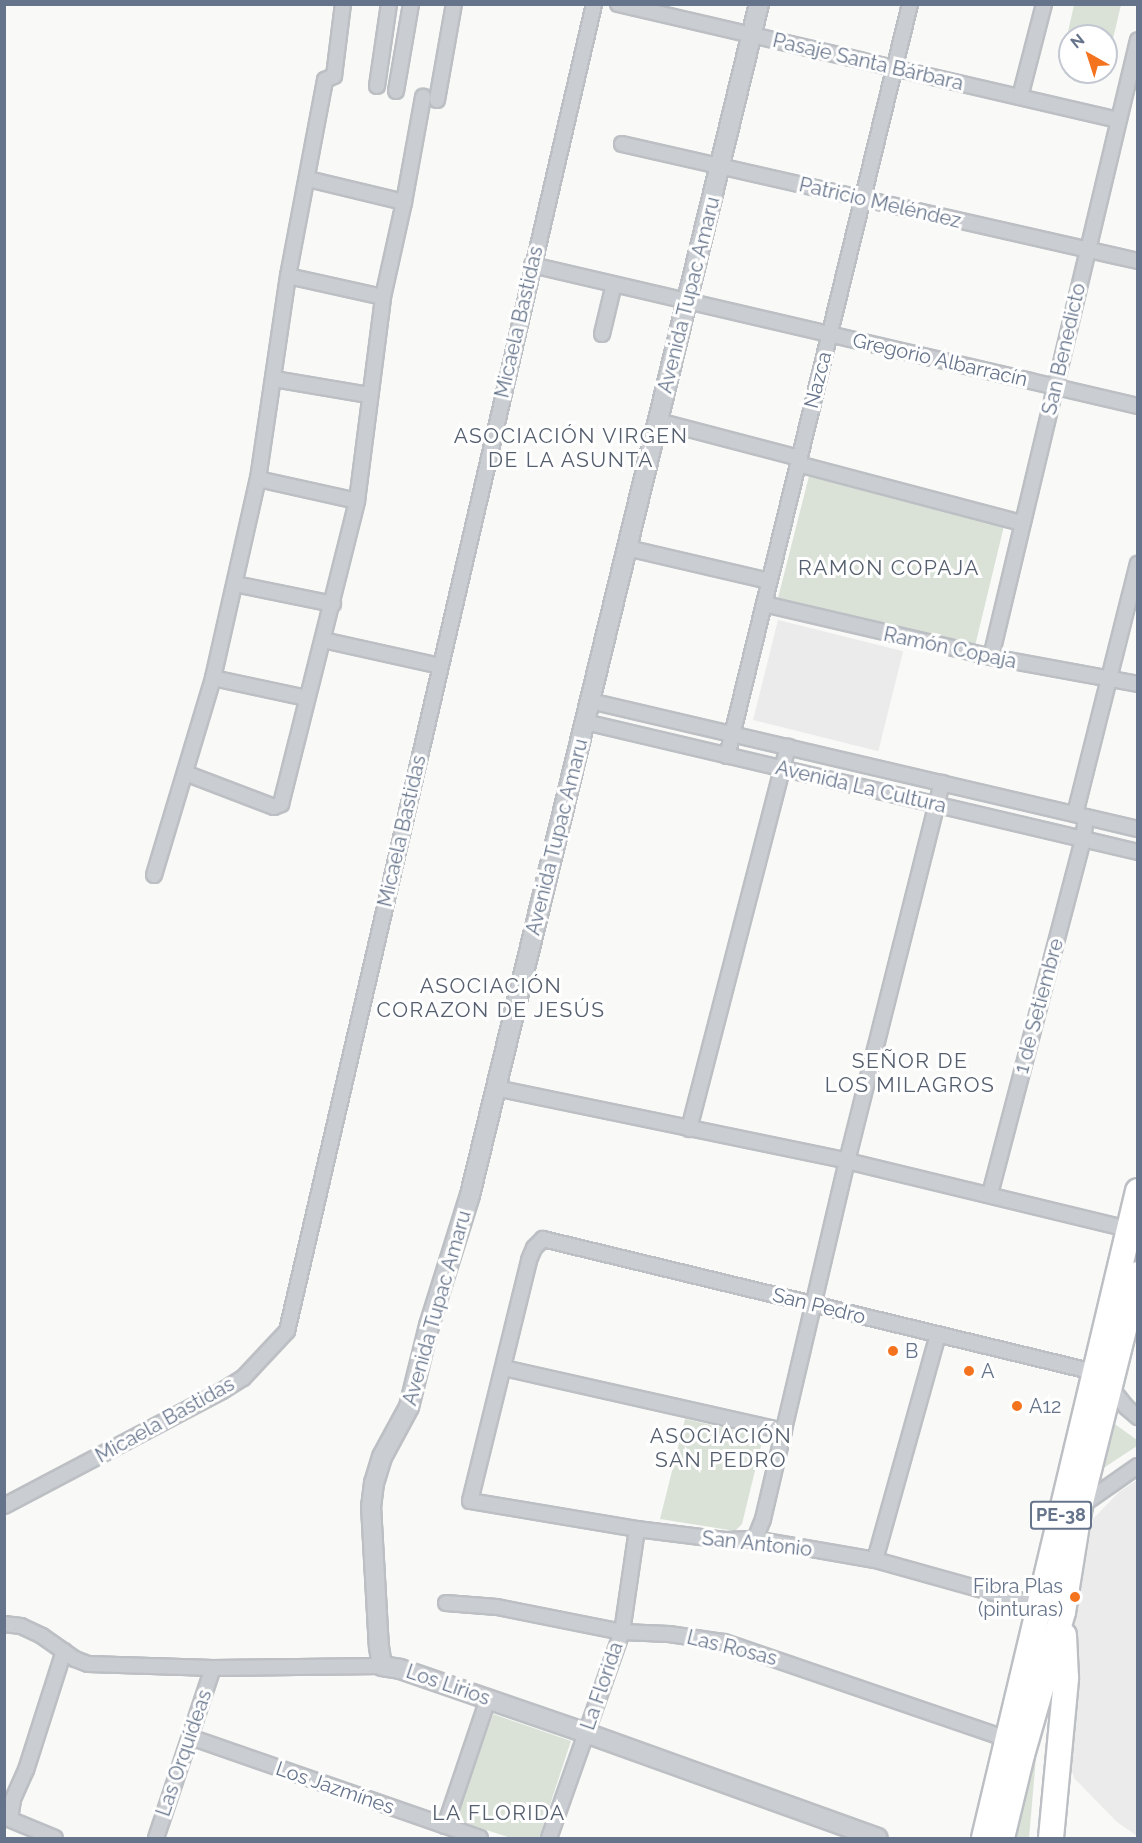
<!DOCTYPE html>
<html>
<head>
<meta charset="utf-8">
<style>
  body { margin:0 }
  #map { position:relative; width:1142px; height:1843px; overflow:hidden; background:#f9faf7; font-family:Raleway,sans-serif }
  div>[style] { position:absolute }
  .built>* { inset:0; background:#eaebea; transform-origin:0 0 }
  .green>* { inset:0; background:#dae2d8 }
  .roads { filter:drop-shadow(2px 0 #bcbfc3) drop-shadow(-2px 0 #bcbfc3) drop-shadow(0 2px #bcbfc3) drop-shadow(0 -2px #bcbfc3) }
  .minor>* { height:14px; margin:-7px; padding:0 7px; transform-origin:7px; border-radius:7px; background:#cacdd1 }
  .tertiary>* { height:18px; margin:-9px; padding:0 9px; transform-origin:9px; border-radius:9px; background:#cacdd1 }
  .trunk>* { height:24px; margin:-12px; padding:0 12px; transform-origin:12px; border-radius:12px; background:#fff }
  .dots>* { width:16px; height:16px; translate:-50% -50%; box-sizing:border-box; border:3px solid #fff; border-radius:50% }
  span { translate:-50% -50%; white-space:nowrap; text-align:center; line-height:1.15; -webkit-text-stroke:6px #fff; paint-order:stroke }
  .shield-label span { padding:2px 4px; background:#fff; border:2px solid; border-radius:4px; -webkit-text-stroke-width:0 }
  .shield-label { font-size:18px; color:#66748b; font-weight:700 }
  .street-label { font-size:20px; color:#66748b }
  .poi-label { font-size:20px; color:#66748b }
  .left { translate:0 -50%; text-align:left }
  .right { translate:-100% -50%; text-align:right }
  .neighbourhood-label { font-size:21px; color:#555f6f; letter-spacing:1.5px }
  .frame { position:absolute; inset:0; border:6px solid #66748b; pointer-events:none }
  .north { position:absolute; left:1058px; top:24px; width:60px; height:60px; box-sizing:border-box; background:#fff; border:2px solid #c2c7d1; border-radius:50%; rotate:321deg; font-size:16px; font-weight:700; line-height:24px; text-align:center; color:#66748b }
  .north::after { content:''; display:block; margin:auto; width:21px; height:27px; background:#f4731e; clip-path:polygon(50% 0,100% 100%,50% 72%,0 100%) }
</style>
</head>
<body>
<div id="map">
  <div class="built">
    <i style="left:778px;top:620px;width:129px;height:103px;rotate:14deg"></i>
    <i style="clip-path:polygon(1137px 1480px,1137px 1836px,1117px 1822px,1074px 1778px,1065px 1746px,1069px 1654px,1093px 1519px,1119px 1492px)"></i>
  </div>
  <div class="green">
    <i style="clip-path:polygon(1074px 5px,1121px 5px,1106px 68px,1106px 36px,1070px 36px,1070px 65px,1061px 63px)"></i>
    <i style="clip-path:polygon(809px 476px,1004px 526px,975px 646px,971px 649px,778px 598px)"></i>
    <i style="clip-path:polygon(685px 1419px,757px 1435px,762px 1442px,742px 1524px,735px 1531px,660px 1519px)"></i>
    <i style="clip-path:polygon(1112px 1422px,1137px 1440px,1137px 1446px,1102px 1469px)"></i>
    <i style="clip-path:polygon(493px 1714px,571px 1741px,539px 1838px,511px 1838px,456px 1820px)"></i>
    <i style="clip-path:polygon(1024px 1756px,1036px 1758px,1029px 1838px,1008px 1838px)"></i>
  </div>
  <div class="roads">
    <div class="minor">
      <i style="left:618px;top:4px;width:513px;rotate:13.06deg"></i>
      <i style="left:377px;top:86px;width:83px;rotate:-81.7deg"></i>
      <i style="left:396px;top:91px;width:88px;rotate:-80.2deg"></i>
      <i style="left:1020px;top:97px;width:96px;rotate:-75.5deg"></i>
      <i style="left:437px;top:100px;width:97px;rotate:-80deg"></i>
      <i style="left:622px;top:144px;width:529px;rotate:12.78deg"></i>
      <i style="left:308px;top:179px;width:99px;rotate:13.5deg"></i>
      <i style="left:532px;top:265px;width:622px;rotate:13.1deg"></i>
      <i style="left:288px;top:276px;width:97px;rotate:12.5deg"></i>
      <i style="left:602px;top:334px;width:51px;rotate:-76.5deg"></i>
      <i style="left:274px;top:379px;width:96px;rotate:9.6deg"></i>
      <i style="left:658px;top:421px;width:146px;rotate:14.7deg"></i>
      <i style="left:798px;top:464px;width:232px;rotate:14.8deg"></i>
      <i style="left:258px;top:479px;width:101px;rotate:12.5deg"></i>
      <i style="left:627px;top:548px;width:146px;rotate:13.1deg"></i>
      <i style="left:235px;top:584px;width:100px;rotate:11.5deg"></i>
      <i style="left:764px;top:604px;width:233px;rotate:13.1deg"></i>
      <i style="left:991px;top:657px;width:149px;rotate:10.4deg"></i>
      <i style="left:323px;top:640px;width:120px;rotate:12.5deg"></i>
      <i style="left:991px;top:657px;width:634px;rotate:-76.6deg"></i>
      <i style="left:213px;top:678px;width:95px;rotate:12.1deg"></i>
      <i style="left:590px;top:701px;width:563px;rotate:13.15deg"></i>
      <i style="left:585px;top:722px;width:568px;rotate:13.23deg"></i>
      <i style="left:727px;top:756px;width:774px;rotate:-76.32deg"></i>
      <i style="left:185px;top:773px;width:95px;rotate:20.9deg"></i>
      <i style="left:274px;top:807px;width:8px;rotate:-23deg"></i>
      <i style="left:281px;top:804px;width:312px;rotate:-75.9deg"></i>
      <i style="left:357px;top:501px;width:206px;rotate:-82.7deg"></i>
      <i style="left:383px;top:297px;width:97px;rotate:-77.5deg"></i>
      <i style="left:404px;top:202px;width:107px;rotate:-79.7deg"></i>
      <i style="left:1075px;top:814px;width:258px;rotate:-75.9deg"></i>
      <i style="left:154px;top:875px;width:206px;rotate:-73.3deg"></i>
      <i style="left:213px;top:678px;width:204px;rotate:-77.3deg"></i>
      <i style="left:258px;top:479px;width:205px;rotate:-81.6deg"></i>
      <i style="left:288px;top:276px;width:193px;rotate:-79.3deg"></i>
      <i style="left:324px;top:86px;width:6px;rotate:-81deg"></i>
      <i style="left:325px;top:80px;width:10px;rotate:-24deg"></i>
      <i style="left:334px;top:76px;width:73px;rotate:-82.9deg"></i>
      <i style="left:496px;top:1088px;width:359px;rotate:11.7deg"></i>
      <i style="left:847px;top:1161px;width:289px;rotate:13.6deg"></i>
      <i style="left:689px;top:1129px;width:395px;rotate:-75.5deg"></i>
      <i style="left:990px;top:1194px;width:367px;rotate:-75.3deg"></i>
      <i style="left:1083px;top:839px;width:22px;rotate:-82deg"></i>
      <i style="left:504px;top:1368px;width:287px;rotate:12.7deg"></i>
      <i style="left:1110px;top:1387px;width:26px;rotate:51deg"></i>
      <i style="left:1126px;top:1407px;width:16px;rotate:40deg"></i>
      <i style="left:1082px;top:1505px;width:68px;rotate:-34.9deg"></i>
      <i style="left:4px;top:1506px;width:246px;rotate:-27.8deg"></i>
      <i style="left:222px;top:1391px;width:25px;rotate:-32deg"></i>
      <i style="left:243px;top:1378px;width:64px;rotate:-46.9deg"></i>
      <i style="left:287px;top:1331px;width:1362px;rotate:-76.97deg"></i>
      <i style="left:755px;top:1539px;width:22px;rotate:-68deg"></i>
      <i style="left:763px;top:1519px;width:368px;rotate:-76.8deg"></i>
      <i style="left:847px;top:1161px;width:390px;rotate:-75.9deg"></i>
      <i style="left:875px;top:1560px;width:234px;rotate:-74.4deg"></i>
      <i style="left:446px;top:1603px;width:51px;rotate:4.5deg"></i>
      <i style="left:497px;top:1607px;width:127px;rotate:11.3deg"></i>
      <i style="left:622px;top:1632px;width:47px;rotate:2.4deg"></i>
      <i style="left:669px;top:1634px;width:56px;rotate:8.3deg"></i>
      <i style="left:724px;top:1642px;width:299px;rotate:18.9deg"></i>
      <i style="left:1040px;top:1606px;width:171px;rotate:-164.4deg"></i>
      <i style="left:875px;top:1560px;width:122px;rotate:-170.1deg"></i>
      <i style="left:755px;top:1539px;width:30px;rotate:178deg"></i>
      <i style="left:725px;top:1540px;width:89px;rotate:-172.9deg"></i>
      <i style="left:637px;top:1529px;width:169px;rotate:-170.5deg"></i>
      <i style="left:470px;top:1501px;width:248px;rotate:-76.2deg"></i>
      <i style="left:529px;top:1260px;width:13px;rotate:-67deg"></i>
      <i style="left:534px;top:1248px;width:13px;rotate:-45deg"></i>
      <i style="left:543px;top:1239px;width:567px;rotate:13.57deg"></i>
      <i style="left:4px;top:1624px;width:17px;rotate:7deg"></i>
      <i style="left:21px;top:1626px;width:23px;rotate:25deg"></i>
      <i style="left:42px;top:1636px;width:40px;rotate:34.9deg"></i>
      <i style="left:75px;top:1659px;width:14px;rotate:21deg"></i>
      <i style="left:88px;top:1664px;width:125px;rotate:1.8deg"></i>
      <i style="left:213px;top:1668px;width:169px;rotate:-0.7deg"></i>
      <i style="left:190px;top:1737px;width:307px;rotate:19.2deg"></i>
      <i style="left:4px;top:1817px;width:55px;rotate:22.4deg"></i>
      <i style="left:10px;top:1819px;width:20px;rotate:-81deg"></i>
      <i style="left:13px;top:1799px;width:32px;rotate:-66deg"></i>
      <i style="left:26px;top:1770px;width:125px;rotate:-72.3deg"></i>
      <i style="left:445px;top:1826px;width:134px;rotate:-71.3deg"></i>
      <i style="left:156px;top:1838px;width:179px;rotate:-71.5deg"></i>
      <i style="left:549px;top:1838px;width:219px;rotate:-70.5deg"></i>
      <i style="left:622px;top:1632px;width:104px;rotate:-81.7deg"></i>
    </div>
    <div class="tertiary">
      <i style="left:759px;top:4px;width:1226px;rotate:103.64deg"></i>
      <i style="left:470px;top:1195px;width:137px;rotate:107.4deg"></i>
      <i style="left:429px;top:1326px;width:83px;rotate:103.9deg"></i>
      <i style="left:409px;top:1407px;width:57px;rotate:118.4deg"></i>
      <i style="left:382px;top:1457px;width:27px;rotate:107deg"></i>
      <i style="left:374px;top:1483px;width:23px;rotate:97deg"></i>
      <i style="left:371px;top:1506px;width:141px;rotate:86.8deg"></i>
      <i style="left:379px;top:1647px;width:19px;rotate:81deg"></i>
      <i style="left:382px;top:1666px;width:18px;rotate:9deg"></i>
      <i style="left:400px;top:1669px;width:197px;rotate:19deg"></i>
      <i style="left:586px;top:1733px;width:310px;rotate:19.8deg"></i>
    </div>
    <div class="trunk">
      <i style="left:984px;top:1838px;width:665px;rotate:-76.61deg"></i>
      <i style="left:1002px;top:1838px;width:85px;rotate:-76.5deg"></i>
      <i style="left:1022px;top:1755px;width:149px;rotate:-74deg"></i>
      <i style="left:1063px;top:1612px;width:107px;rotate:-80.9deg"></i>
      <i style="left:1080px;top:1506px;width:239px;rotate:-76deg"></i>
      <i style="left:1051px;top:1838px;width:161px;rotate:-84.6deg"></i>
      <i style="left:1066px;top:1678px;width:43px;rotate:-92.7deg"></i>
    </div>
  </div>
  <div class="dots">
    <i style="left:893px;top:1351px;background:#f4731e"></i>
    <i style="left:969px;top:1371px;background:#f4731e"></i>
    <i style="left:1017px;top:1406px;background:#f4731e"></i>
    <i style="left:1075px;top:1597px;background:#f4731e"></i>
  </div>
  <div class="shield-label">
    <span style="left:1061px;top:1515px">PE-38</span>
  </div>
  <div class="street-label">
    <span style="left:868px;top:62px;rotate:13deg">Pasaje Santa Bárbara</span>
    <span style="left:880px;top:203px;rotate:13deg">Patricio Meléndez</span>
    <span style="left:689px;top:295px;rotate:-76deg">Avenida Tupac Amaru</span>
    <span style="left:519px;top:322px;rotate:-77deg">Micaela Bastidas</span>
    <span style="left:1064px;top:349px;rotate:-77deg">San Benedicto</span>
    <span style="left:940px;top:360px;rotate:13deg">Gregorio Albarracín</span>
    <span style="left:818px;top:380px;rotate:-76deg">Nazca</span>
    <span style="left:950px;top:648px;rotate:12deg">Ramón Copaja</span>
    <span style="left:861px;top:787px;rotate:13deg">Avenida La Cultura</span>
    <span style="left:402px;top:831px;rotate:-77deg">Micaela Bastidas</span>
    <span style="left:557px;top:837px;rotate:-76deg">Avenida Tupac Amaru</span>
    <span style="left:1039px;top:1006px;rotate:-75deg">1 de Setiembre</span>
    <span style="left:819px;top:1306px;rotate:14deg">San Pedro</span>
    <span style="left:437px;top:1308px;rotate:-74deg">Avenida Tupac Amaru</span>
    <span style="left:165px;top:1420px;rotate:-29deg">Micaela Bastidas</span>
    <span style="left:757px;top:1544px;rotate:6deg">San Antonio</span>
    <span style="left:732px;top:1648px;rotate:14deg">Las Rosas</span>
    <span style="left:448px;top:1685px;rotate:19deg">Los Lirios</span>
    <span style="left:602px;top:1686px;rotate:-71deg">La Florida</span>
    <span style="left:184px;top:1753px;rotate:-71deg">Las Orquídeas</span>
    <span style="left:335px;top:1788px;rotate:19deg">Los Jazmínes</span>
  </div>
  <div class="poi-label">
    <span class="left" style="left:905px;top:1351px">B</span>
    <span class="left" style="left:981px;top:1371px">A</span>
    <span class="left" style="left:1029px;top:1406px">A12</span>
    <span class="right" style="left:1063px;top:1598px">Fibra Plas<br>(pinturas)</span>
  </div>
  <div class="neighbourhood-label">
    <span style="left:571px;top:448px">ASOCIACIÓN VIRGEN<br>DE LA ASUNTA</span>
    <span style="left:889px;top:568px">RAMON COPAJA</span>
    <span style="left:491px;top:998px">ASOCIACIÓN<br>CORAZON DE JESÚS</span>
    <span style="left:910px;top:1073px">SEÑOR DE<br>LOS MILAGROS</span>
    <span style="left:721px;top:1448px">ASOCIACIÓN<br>SAN PEDRO</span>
    <span style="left:499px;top:1813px">LA FLORIDA</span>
  </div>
  <div class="frame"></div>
  <div class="north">N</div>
</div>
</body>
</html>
